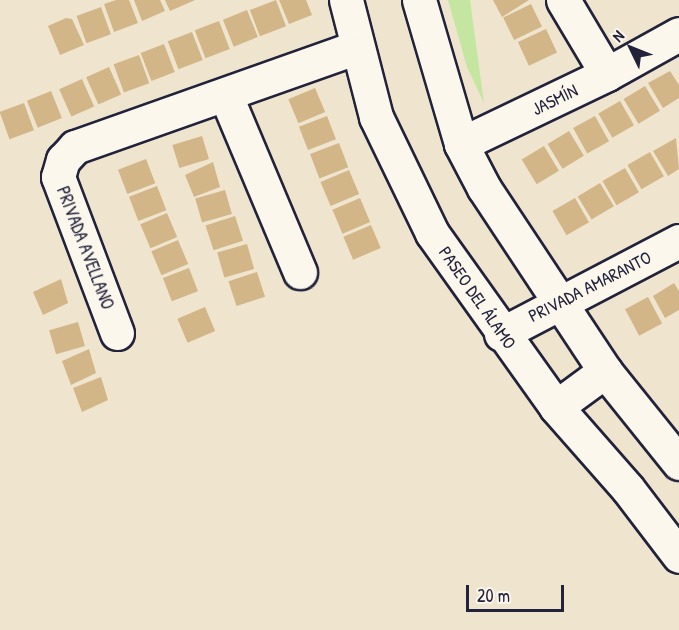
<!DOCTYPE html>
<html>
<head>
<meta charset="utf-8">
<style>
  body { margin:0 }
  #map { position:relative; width:679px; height:630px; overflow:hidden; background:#efe4ce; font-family:"Patrick Hand",sans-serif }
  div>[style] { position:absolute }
  .green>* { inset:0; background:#c4e6a0 }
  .building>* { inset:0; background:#d2b687; transform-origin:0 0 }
  .roads { filter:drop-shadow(2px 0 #22223b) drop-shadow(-2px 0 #22223b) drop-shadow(0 2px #22223b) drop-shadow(0 -2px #22223b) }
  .minor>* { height:33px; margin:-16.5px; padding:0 16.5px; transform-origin:16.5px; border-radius:16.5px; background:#fbf7ec }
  span { translate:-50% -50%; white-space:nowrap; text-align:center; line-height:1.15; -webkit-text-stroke:4.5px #fbf7ec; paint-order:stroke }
  .street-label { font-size:18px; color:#22223b }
  .north { position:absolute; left:601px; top:18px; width:60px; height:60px; -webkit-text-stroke:4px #fbf7ec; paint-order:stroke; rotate:313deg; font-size:16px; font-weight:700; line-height:24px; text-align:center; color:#22223b }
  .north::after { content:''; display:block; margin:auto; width:21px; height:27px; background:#22223b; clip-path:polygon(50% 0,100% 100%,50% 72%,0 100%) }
  .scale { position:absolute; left:466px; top:585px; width:98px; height:27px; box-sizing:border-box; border:3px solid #22223b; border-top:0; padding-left:8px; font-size:18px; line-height:21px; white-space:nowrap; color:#22223b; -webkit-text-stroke:4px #fbf7ec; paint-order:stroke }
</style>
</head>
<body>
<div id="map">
  <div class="green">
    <i style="clip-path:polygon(448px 0,470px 0,484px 103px,467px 67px)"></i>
  </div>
  <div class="building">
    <i style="clip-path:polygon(116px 0,129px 0,138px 23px,114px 32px,104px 4px)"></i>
    <i style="clip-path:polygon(134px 0,160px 0,165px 11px,142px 21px)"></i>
    <i style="clip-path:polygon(165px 0,195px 0,170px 11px)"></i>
    <i style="left:276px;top:0;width:28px;height:28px;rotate:69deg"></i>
    <i style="clip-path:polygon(279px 0,306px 0,312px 15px,289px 24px)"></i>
    <i style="clip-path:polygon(493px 0,529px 0,502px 17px)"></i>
    <i style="left:531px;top:4px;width:25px;height:31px;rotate:64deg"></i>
    <i style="left:101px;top:7px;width:29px;height:26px;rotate:70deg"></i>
    <i style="left:247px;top:10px;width:29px;height:26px;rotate:68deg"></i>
    <i style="clip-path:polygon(66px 18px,72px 19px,84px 45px,60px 55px,48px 26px)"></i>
    <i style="left:219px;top:21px;width:30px;height:26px;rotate:69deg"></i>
    <i style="left:546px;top:29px;width:26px;height:31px;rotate:65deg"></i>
    <i style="left:192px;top:32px;width:30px;height:26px;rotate:69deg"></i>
    <i style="left:164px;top:44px;width:30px;height:25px;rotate:69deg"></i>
    <i style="left:139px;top:55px;width:30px;height:27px;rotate:70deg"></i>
    <i style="left:109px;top:67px;width:30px;height:25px;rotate:66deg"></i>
    <i style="clip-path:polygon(670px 71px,679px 85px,679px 98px,663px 108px,648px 83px)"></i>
    <i style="left:82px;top:79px;width:30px;height:25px;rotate:66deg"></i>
    <i style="left:645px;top:86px;width:29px;height:25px;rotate:59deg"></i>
    <i style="left:315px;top:88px;width:26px;height:29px;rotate:67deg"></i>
    <i style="left:51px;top:91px;width:29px;height:26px;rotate:68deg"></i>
    <i style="left:620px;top:101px;width:28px;height:25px;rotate:60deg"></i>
    <i style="left:24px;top:103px;width:29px;height:26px;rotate:70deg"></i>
    <i style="left:327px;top:116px;width:25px;height:30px;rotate:69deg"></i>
    <i style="left:595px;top:116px;width:29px;height:25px;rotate:61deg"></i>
    <i style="left:569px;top:131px;width:29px;height:25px;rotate:59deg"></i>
    <i style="left:202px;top:136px;width:24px;height:31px;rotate:73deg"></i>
    <i style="clip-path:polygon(676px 138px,679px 169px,668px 176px,653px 151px)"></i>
    <i style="left:339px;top:143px;width:26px;height:31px;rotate:69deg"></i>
    <i style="left:544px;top:146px;width:29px;height:26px;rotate:59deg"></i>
    <i style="left:650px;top:152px;width:28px;height:26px;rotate:60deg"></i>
    <i style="left:146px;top:159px;width:26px;height:30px;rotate:69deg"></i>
    <i style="clip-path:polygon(213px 162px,220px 187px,194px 197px,185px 175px)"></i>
    <i style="left:625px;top:168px;width:28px;height:26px;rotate:60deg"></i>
    <i style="left:349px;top:170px;width:26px;height:31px;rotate:67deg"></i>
    <i style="left:600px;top:183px;width:27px;height:26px;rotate:59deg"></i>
    <i style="left:157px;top:186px;width:26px;height:30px;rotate:69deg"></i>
    <i style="left:225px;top:190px;width:25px;height:31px;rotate:74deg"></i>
    <i style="left:360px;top:198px;width:26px;height:30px;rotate:67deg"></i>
    <i style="left:575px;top:198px;width:28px;height:26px;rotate:60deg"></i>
    <i style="left:167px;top:213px;width:26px;height:29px;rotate:67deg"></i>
    <i style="left:235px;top:216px;width:26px;height:31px;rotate:72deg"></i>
    <i style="left:371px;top:225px;width:25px;height:30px;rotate:67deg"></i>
    <i style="left:178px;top:240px;width:26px;height:29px;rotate:67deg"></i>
    <i style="left:247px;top:244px;width:26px;height:31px;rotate:74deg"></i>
    <i style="left:189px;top:268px;width:25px;height:28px;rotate:69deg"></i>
    <i style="left:257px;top:272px;width:26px;height:30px;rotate:72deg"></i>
    <i style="clip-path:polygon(61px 279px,68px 303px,43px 315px,33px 292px)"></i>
    <i style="clip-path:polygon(674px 283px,679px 291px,679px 310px,665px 318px,653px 296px)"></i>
    <i style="left:648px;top:297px;width:30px;height:26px;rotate:62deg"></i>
    <i style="left:205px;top:307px;width:26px;height:30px;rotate:67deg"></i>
    <i style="left:78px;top:322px;width:25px;height:30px;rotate:74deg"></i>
    <i style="clip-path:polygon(89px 349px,96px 373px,71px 385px,62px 361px)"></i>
    <i style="clip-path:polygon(101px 377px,108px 400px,82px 412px,73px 388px)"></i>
  </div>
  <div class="roads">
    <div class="minor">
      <i style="left:346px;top:0;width:121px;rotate:75.6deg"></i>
      <i style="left:376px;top:117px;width:129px;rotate:64.2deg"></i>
      <i style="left:432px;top:233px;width:214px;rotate:54.5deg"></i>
      <i style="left:556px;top:407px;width:109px;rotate:48.7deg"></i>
      <i style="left:628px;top:489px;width:84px;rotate:52.7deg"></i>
      <i style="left:419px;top:0;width:150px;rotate:73.7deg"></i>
      <i style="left:461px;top:144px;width:50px;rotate:62.4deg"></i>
      <i style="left:484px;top:188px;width:219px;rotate:56.5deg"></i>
      <i style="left:605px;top:371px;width:118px;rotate:51.2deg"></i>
      <i style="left:563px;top:0;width:86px;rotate:59.3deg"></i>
      <i style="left:226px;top:96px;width:191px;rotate:67.2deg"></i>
      <i style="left:461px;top:144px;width:162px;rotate:-25.6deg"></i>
      <i style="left:607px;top:74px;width:82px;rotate:-29.1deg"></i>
      <i style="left:117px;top:333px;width:167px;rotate:-110.7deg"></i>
      <i style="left:58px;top:177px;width:18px;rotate:-74deg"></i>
      <i style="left:63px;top:160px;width:18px;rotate:-47deg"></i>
      <i style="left:75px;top:147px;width:297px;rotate:-19.5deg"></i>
      <i style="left:501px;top:334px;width:201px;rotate:-27.6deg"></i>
      <i style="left:556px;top:407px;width:61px;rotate:-36.3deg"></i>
    </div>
  </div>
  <div class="street-label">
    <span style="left:555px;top:100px;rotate:-26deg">JASMÍN</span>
    <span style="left:85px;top:248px;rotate:69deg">PRIVADA AVELLANO</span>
    <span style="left:590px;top:287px;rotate:-27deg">PRIVADA AMARANTO</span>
    <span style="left:477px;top:298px;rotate:55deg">PASEO DEL ÁLAMO</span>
  </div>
  <div class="north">N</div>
  <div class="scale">20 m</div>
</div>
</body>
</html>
